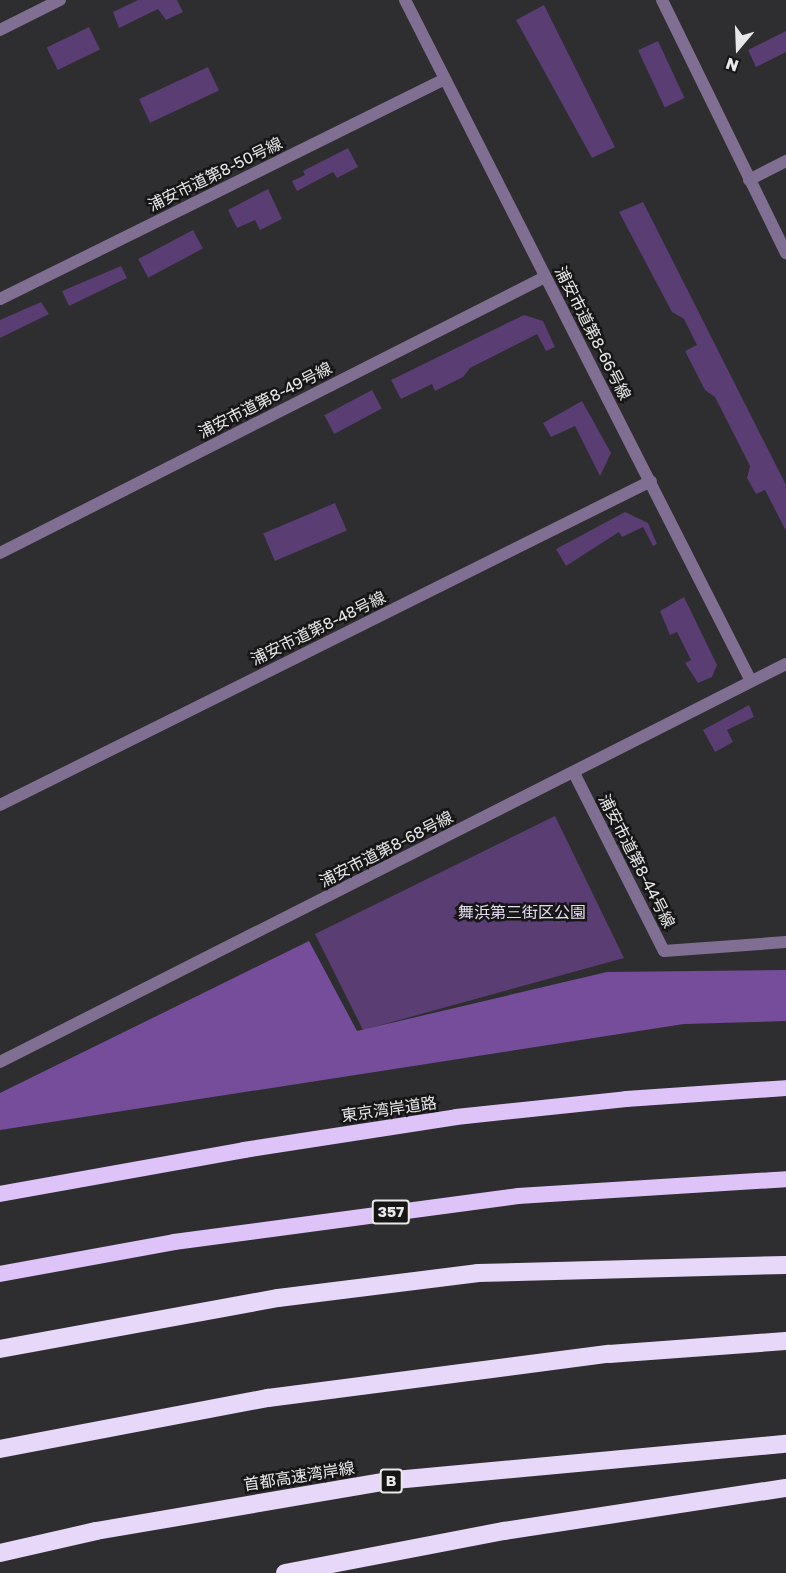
<!DOCTYPE html>
<html>
<head>
<meta charset="utf-8">
<style>
  body { margin:0 }
  #map { position:relative; width:786px; height:1573px; overflow:hidden; background:#2e2d2f; font-family:"Golos Text","Noto Sans JP",sans-serif }
  div>[style] { position:absolute }
  .green>* { inset:0; background:#593d73; transform-origin:0 0 }
  .forest>* { inset:0; background:#764d9a }
  .minor>* { height:12px; margin:-6px; padding:0 6px; transform-origin:6px; border-radius:6px; background:#806f92 }
  .tertiary>* { height:12px; margin:-6px; padding:0 6px; transform-origin:6px; border-radius:6px; background:#806f92 }
  .trunk>* { height:16px; margin:-8px; padding:0 8px; transform-origin:8px; border-radius:8px; background:#dec3f8 }
  .motorway>* { height:18px; margin:-9px; padding:0 9px; transform-origin:9px; border-radius:9px; background:#e7d7f9 }
  span { translate:-50% -50%; white-space:nowrap; text-align:center; line-height:1.15; -webkit-text-stroke:5px #161617; paint-order:stroke }
  .shield-label span { padding:2px 4px; background:#161617; border:2px solid; border-radius:4px; -webkit-text-stroke-width:0 }
  .shield-label { font-size:15px; color:#e9e8e9; font-weight:700 }
  .street-label { font-size:16px; color:#e9e8e9 }
  .park-label { font-size:16px; color:#e6dcf1 }
  .north { position:absolute; left:708px; top:18px; width:60px; height:60px; -webkit-text-stroke:4px #161617; paint-order:stroke; rotate:199deg; font-size:16px; font-weight:700; line-height:24px; text-align:center; color:#e9e8e9 }
  .north::after { content:''; display:block; margin:auto; width:21px; height:27px; background:#e9e8e9; clip-path:polygon(50% 0,100% 100%,50% 72%,0 100%) }
</style>
</head>
<body>
<div id="map">
  <div class="green">
    <i style="clip-path:polygon(138px 0,177px 0,183px 12px,166px 20px,158px 9px,119px 28px,113px 12px)"></i>
    <i style="clip-path:polygon(544px 5px,615px 147px,592px 158px,516px 20px)"></i>
    <i style="left:89px;top:27px;width:25px;height:47px;rotate:64deg"></i>
    <i style="clip-path:polygon(786px 31px,786px 52px,756px 67px,748px 50px)"></i>
    <i style="left:658px;top:41px;width:63px;height:22px;rotate:65deg"></i>
    <i style="left:208px;top:67px;width:26px;height:76px;rotate:65deg"></i>
    <i style="clip-path:polygon(348px 148px,358px 167px,337px 178px,333px 172px,297px 191px,292px 181px,305px 175px,303px 171px)"></i>
    <i style="clip-path:polygon(268px 189px,282px 219px,260px 230px,255px 220px,237px 228px,228px 210px)"></i>
    <i style="clip-path:polygon(643px 202px,786px 485px,786px 531px,765px 490px,756px 494px,747px 478px,750px 466px,715px 397px,705px 390px,685px 351px,697px 345px,684px 319px,672px 312px,619px 212px)"></i>
    <i style="left:193px;top:230px;width:21px;height:62px;rotate:62deg"></i>
    <i style="clip-path:polygon(121px 266px,127px 278px,69px 306px,62px 291px)"></i>
    <i style="clip-path:polygon(41px 302px,49px 314px,0 338px,0 320px)"></i>
    <i style="clip-path:polygon(524px 315px,543px 321px,555px 347px,546px 351px,537px 334px,470px 368px,463px 377px,435px 391px,432px 384px,401px 399px,391px 380px)"></i>
    <i style="left:372px;top:390px;width:21px;height:54px;rotate:62deg"></i>
    <i style="clip-path:polygon(582px 401px,611px 453px,600px 476px,575px 426px,551px 437px,543px 423px)"></i>
    <i style="left:335px;top:503px;width:30px;height:78px;rotate:67deg"></i>
    <i style="clip-path:polygon(625px 512px,648px 523px,657px 544px,653px 546px,643px 527px,622px 537px,619px 532px,566px 566px,556px 549px)"></i>
    <i style="clip-path:polygon(684px 597px,717px 665px,712px 677px,698px 683px,685px 663px,691px 660px,677px 632px,670px 635px,660px 611px)"></i>
    <i style="clip-path:polygon(749px 705px,754px 717px,727px 730px,733px 742px,715px 752px,703px 730px)"></i>
    <i style="clip-path:polygon(555px 816px,624px 958px,363px 1030px,315px 934px)"></i>
  </div>
  <div class="forest">
    <i style="clip-path:polygon(309px 941px,357px 1031px,607px 972px,786px 970px,786px 1021px,684px 1024px,0 1130px,0 1093px)"></i>
  </div>
  <div class="minor">
    <i style="left:405px;top:0;width:764px;rotate:63.07deg"></i>
    <i style="left:662px;top:0;width:282px;rotate:63.9deg"></i>
    <i style="left:749px;top:180px;width:42px;rotate:-27.2deg"></i>
    <i style="left:0;top:299px;width:496px;rotate:-26.3deg"></i>
    <i style="left:0;top:553px;width:611px;rotate:-26.86deg"></i>
    <i style="left:574px;top:773px;width:199px;rotate:63.2deg"></i>
    <i style="left:664px;top:951px;width:122px;rotate:-4.2deg"></i>
    <i style="left:0;top:805px;width:727px;rotate:-26.46deg"></i>
    <i style="left:0;top:1062px;width:881px;rotate:-26.86deg"></i>
  </div>
  <div class="tertiary">
    <i style="left:0;top:30px;width:67px;rotate:-26.6deg"></i>
  </div>
  <div class="trunk">
    <i style="left:0;top:1194px;width:248px;rotate:-10.2deg"></i>
    <i style="left:244px;top:1150px;width:215px;rotate:-8.8deg"></i>
    <i style="left:456px;top:1117px;width:171px;rotate:-6deg"></i>
    <i style="left:626px;top:1099px;width:160px;rotate:-3.9deg"></i>
    <i style="left:0;top:1274px;width:177px;rotate:-10.4deg"></i>
    <i style="left:174px;top:1242px;width:347px;rotate:-7.6deg"></i>
    <i style="left:518px;top:1196px;width:269px;rotate:-3.6deg"></i>
  </div>
  <div class="motorway">
    <i style="left:0;top:1349px;width:283px;rotate:-10.4deg"></i>
    <i style="left:278px;top:1298px;width:202px;rotate:-7.1deg"></i>
    <i style="left:478px;top:1273px;width:308px;rotate:-1.5deg"></i>
    <i style="left:0;top:1449px;width:273px;rotate:-10.8deg"></i>
    <i style="left:268px;top:1398px;width:344px;rotate:-7.4deg"></i>
    <i style="left:609px;top:1354px;width:177px;rotate:-4.2deg"></i>
    <i style="left:0;top:1553px;width:98px;rotate:-12.9deg"></i>
    <i style="left:96px;top:1531px;width:303px;rotate:-9.7deg"></i>
    <i style="left:395px;top:1480px;width:393px;rotate:-5.3deg"></i>
    <i style="left:285px;top:1573px;width:223px;rotate:-10.9deg"></i>
    <i style="left:504px;top:1531px;width:285px;rotate:-8.7deg"></i>
  </div>
  <div class="shield-label">
    <span style="left:391px;top:1212px">357</span>
    <span style="left:391px;top:1481px">B</span>
  </div>
  <div class="street-label">
    <span style="left:215px;top:174px;rotate:-26deg">浦安市道第8-50号線</span>
    <span style="left:593px;top:333px;rotate:63deg">浦安市道第8-66号線</span>
    <span style="left:265px;top:400px;rotate:-27deg">浦安市道第8-49号線</span>
    <span style="left:318px;top:628px;rotate:-26deg">浦安市道第8-48号線</span>
    <span style="left:386px;top:849px;rotate:-27deg">浦安市道第8-68号線</span>
    <span style="left:637px;top:861px;rotate:63deg">浦安市道第8-44号線</span>
    <span style="left:389px;top:1109px;rotate:-8deg">東京湾岸道路</span>
    <span style="left:299px;top:1476px;rotate:-9deg">首都高速湾岸線</span>
  </div>
  <div class="park-label">
    <span style="left:522px;top:912px">舞浜第三街区公園</span>
  </div>
  <div class="north">N</div>
</div>
</body>
</html>
